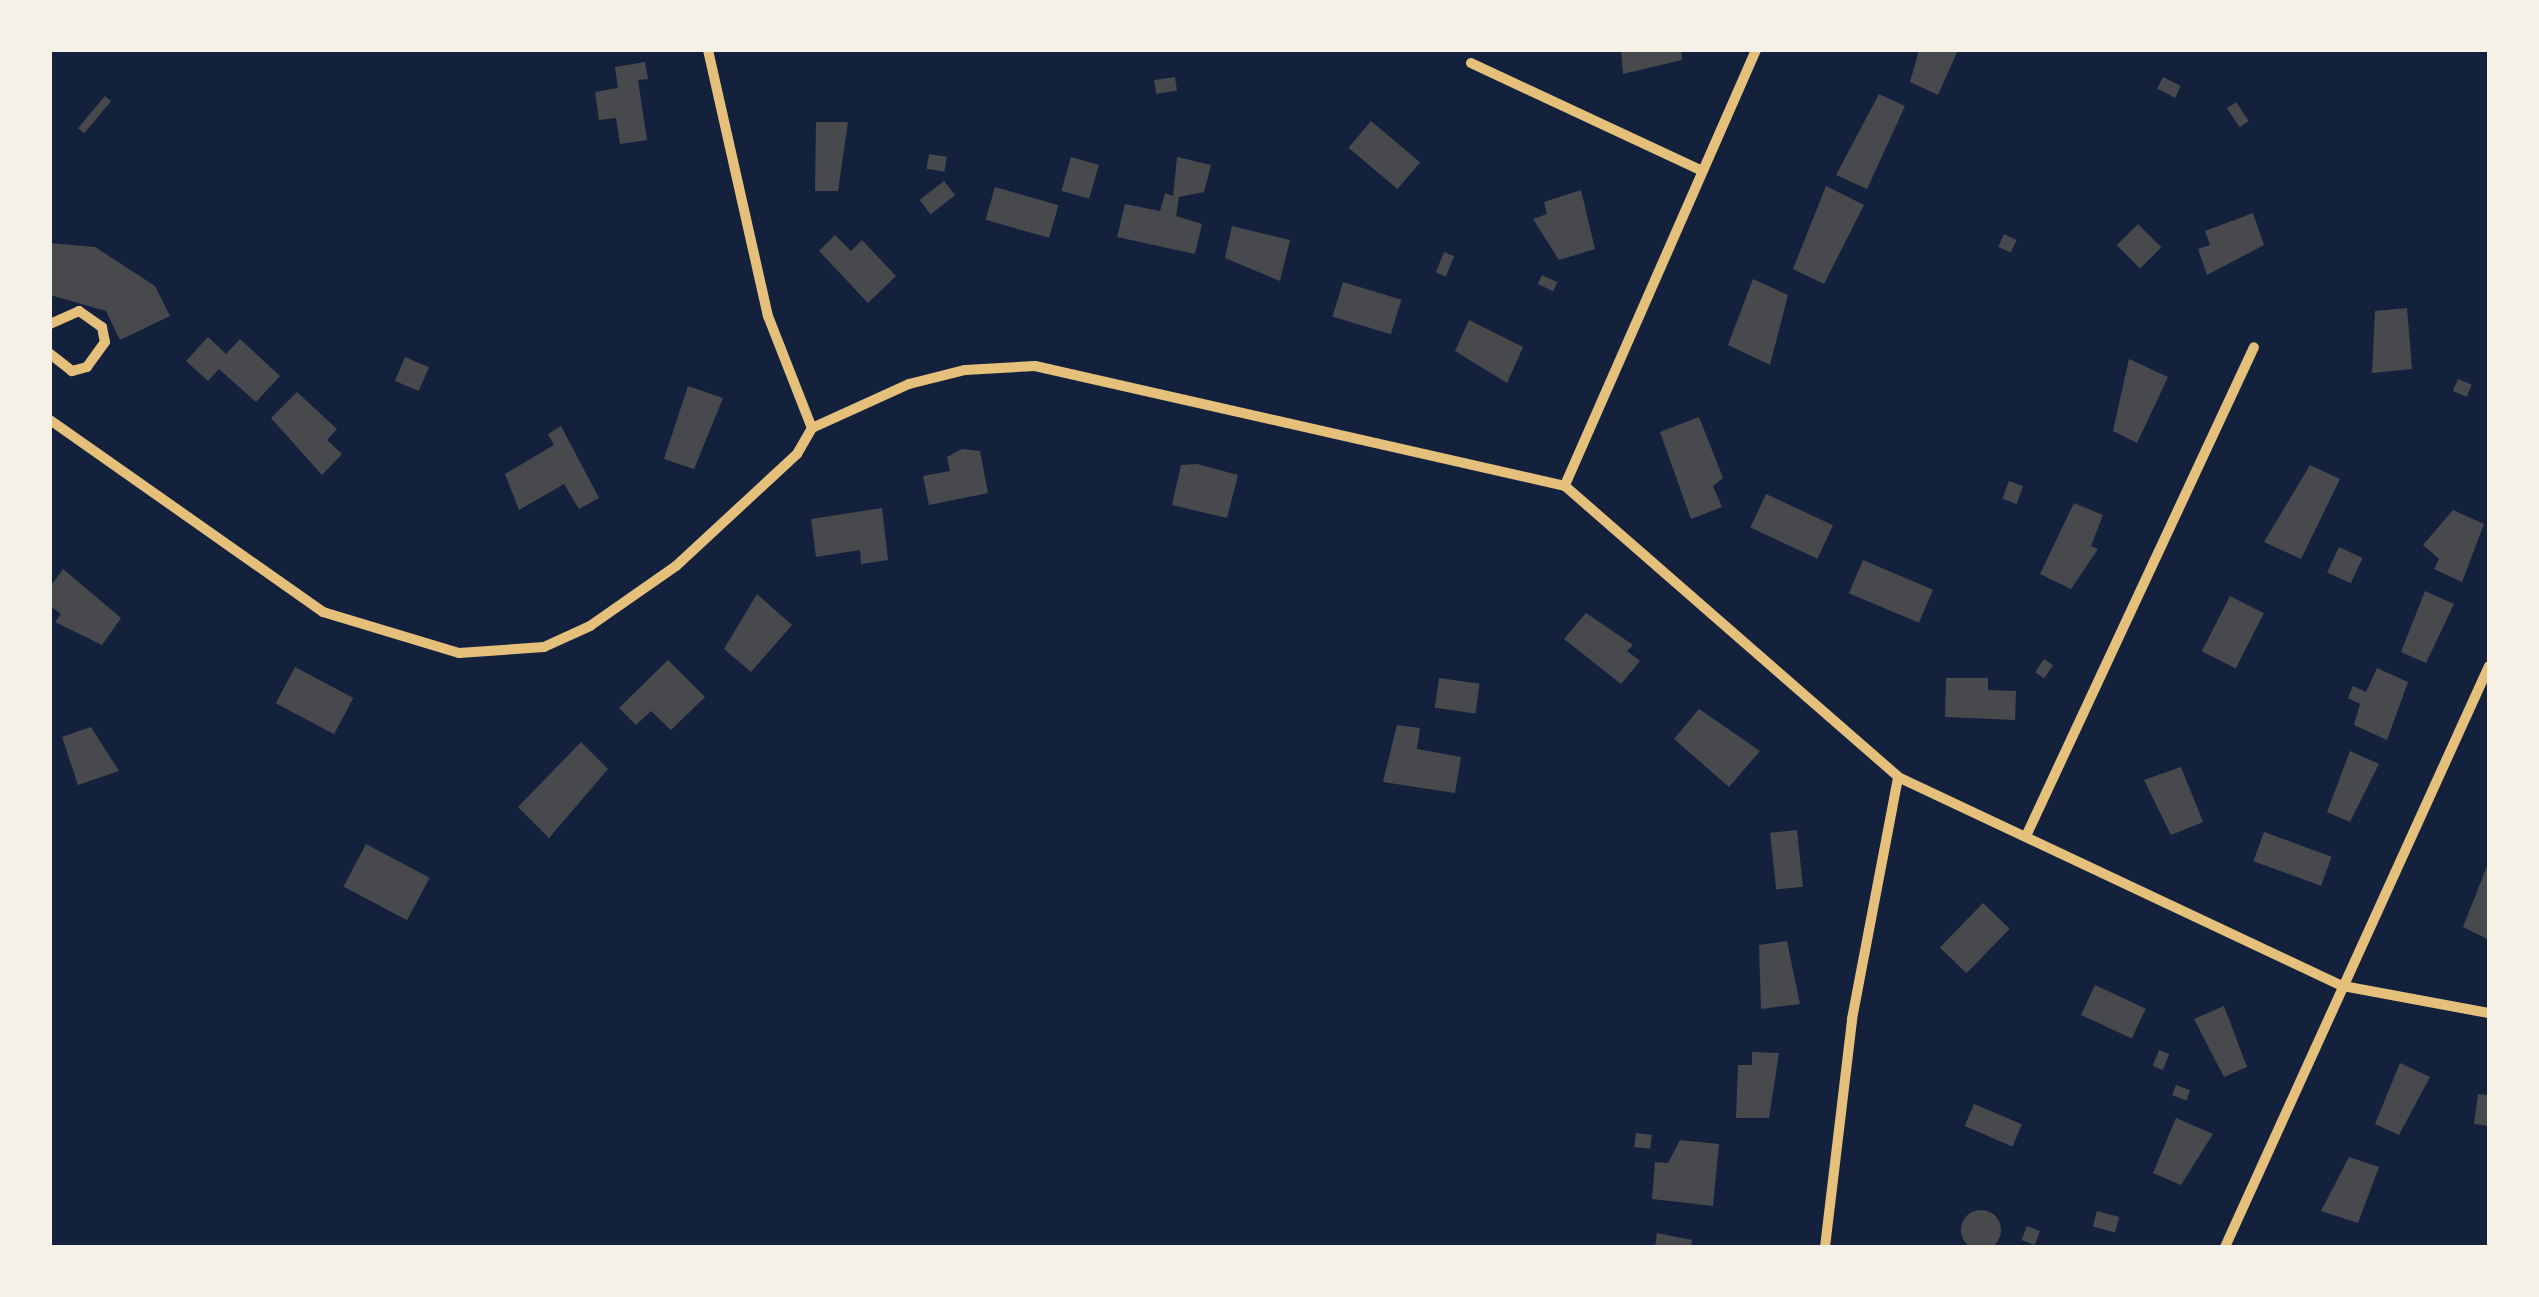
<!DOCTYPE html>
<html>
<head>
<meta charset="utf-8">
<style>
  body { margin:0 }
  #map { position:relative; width:2539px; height:1297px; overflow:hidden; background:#14213d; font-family:"Open Sans",sans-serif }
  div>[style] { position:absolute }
  .building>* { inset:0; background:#48494c; transform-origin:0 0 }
  .round { border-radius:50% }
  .minor>* { height:10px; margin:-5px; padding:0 5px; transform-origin:5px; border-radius:5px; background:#e5c07b }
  span { translate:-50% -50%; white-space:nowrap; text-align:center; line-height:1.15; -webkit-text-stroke:9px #f6f1e7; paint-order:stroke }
  .frame { position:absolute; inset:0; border:52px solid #f6f1e7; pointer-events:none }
</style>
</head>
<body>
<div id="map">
  <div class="building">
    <i style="clip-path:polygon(1621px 50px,1681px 50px,1682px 60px,1623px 74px)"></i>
    <i style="clip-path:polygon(1919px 50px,1958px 50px,1938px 95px,1910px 82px)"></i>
    <i style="clip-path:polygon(645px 62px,648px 79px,638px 80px,647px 140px,620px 144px,616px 118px,599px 120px,595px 92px,618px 88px,615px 67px)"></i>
    <i style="left:1175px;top:77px;width:14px;height:21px;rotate:82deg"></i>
    <i style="left:2163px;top:77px;width:20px;height:13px;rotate:27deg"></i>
    <i style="clip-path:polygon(1879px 94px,1905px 106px,1867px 189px,1836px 175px)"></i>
    <i style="left:105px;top:96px;width:8px;height:42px;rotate:40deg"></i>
    <i style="left:2236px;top:102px;width:23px;height:11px;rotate:56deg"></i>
    <i style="left:1371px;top:121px;width:64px;height:35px;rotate:40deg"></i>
    <i style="clip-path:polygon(816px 122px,848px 122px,838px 191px,815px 191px)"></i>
    <i style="left:929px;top:154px;width:18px;height:15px;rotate:9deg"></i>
    <i style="left:1071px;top:157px;width:29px;height:35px;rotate:16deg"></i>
    <i style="clip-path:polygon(1177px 157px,1211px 165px,1204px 192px,1179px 197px,1176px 216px,1202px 224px,1195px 254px,1117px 237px,1125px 204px,1160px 211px,1165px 193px,1173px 196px)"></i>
    <i style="left:944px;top:181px;width:18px;height:31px;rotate:52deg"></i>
    <i style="clip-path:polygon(1826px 186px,1864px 205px,1824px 284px,1793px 269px)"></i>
    <i style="left:995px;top:187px;width:66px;height:34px;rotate:16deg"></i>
    <i style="clip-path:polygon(1581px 190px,1595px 249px,1559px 260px,1533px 219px,1547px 214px,1544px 202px)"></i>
    <i style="clip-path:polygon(2253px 213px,2264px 245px,2207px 275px,2198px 249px,2210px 245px,2205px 231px)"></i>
    <i style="left:2138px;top:224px;width:33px;height:30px;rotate:45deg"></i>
    <i style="clip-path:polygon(1232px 226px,1290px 240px,1280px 281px,1225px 258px)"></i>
    <i style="left:2004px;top:234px;width:14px;height:14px;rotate:25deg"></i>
    <i style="clip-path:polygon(835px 235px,851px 251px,862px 240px,896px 276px,868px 303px,819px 251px)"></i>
    <i style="clip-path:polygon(50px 243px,95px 247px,155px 286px,170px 316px,120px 340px,106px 311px,50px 295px)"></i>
    <i style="left:1444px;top:252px;width:11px;height:22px;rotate:22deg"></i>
    <i style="left:1542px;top:275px;width:17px;height:10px;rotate:25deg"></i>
    <i style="clip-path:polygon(1753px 279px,1788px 295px,1770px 365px,1728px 345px)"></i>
    <i style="left:1343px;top:282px;width:61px;height:36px;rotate:17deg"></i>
    <i style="clip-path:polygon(2407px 308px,2412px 369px,2372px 373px,2375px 311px)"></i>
    <i style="clip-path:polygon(1469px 320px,1523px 347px,1507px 383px,1455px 351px)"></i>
    <i style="clip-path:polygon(208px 337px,226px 354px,240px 339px,280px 376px,256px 402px,219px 369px,208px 381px,186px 361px)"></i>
    <i style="left:405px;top:357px;width:26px;height:26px;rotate:23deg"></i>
    <i style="clip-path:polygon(2129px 359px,2168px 377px,2137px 443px,2113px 431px)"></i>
    <i style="left:2458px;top:379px;width:15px;height:13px;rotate:23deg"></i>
    <i style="clip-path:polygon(688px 386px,723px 398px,694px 469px,664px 459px)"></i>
    <i style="clip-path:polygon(297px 392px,337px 429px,327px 440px,342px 454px,322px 475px,271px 418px)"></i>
    <i style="clip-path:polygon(1699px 417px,1723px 478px,1713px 486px,1722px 507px,1691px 519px,1660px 432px)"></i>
    <i style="clip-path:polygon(561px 426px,599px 498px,579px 509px,564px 484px,519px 510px,505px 474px,554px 445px,548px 434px)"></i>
    <i style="clip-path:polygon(962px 449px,980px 451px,988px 493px,929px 505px,923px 476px,950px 471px,947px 457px)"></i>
    <i style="clip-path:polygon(1197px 464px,1238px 475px,1227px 518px,1172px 505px,1181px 465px)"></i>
    <i style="clip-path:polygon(2310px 465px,2340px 479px,2301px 559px,2264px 542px)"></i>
    <i style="left:2009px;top:481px;width:15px;height:19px;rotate:20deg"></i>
    <i style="left:1766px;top:494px;width:74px;height:37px;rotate:25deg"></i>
    <i style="clip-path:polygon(2074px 503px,2103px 515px,2091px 546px,2098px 549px,2071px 589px,2040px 574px)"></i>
    <i style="clip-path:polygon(882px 508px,888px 560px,861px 564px,860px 550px,816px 557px,811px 519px)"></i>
    <i style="clip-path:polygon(2453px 510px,2484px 524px,2462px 582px,2434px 569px,2439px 559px,2423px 545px)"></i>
    <i style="left:2339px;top:547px;width:26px;height:28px;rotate:25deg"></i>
    <i style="left:1863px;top:560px;width:76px;height:36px;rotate:23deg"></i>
    <i style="clip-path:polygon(63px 569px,121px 618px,102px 645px,55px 622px,61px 614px,50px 606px,50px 587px)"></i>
    <i style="clip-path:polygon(2425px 591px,2454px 604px,2426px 663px,2401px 652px)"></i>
    <i style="clip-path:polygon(757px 594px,792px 625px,751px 672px,724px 649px)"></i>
    <i style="left:2230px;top:596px;width:38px;height:62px;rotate:27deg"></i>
    <i style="clip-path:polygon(1586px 613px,1633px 645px,1627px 651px,1640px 661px,1621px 684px,1564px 639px)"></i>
    <i style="left:2044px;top:659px;width:11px;height:16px;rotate:34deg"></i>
    <i style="clip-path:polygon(668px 660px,705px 697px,671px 730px,651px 711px,636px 725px,619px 708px)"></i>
    <i style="left:295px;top:667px;width:66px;height:41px;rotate:28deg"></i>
    <i style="clip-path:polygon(2377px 668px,2408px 682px,2387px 740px,2354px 725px,2360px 704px,2348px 698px,2353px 686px,2366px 692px)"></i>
    <i style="left:1439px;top:678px;width:41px;height:30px;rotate:8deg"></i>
    <i style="clip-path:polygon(1946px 678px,1988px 678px,1988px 690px,2016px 691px,2015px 720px,1945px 717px)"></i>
    <i style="clip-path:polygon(1699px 709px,1760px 751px,1729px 787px,1674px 739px)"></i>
    <i style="clip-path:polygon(1397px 725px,1420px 728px,1417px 749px,1461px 757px,1455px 793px,1383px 782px)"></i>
    <i style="clip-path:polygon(91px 727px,119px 771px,78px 785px,62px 737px)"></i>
    <i style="clip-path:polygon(581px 742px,608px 769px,549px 838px,518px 807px)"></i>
    <i style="clip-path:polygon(2350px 751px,2379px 764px,2350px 822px,2327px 812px)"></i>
    <i style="clip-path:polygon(2181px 767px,2203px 822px,2171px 835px,2144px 780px)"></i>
    <i style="left:1797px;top:830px;width:57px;height:27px;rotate:84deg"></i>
    <i style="left:2264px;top:832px;width:72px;height:31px;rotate:20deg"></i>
    <i style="left:366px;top:844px;width:72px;height:48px;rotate:28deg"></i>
    <i style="clip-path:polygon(2489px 861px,2489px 940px,2463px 927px)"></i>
    <i style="left:1983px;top:903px;width:37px;height:62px;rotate:44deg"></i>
    <i style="clip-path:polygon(1787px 941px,1800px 1004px,1761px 1009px,1759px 945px)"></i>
    <i style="left:2095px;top:985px;width:56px;height:33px;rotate:25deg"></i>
    <i style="clip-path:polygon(2224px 1006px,2247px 1067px,2224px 1077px,2194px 1019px)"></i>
    <i style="left:2159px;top:1050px;width:11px;height:17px;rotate:22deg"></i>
    <i style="clip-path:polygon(1752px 1052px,1779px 1053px,1769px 1118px,1736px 1118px,1738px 1065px,1752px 1065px)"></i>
    <i style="clip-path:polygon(2400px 1063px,2430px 1077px,2399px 1135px,2375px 1124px)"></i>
    <i style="left:2176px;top:1085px;width:15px;height:11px;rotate:20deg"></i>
    <i style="clip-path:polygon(2478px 1094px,2489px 1095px,2489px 1126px,2474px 1124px)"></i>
    <i style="left:1974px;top:1104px;width:52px;height:24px;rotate:23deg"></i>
    <i style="clip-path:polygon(2176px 1118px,2213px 1134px,2181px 1185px,2153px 1173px)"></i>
    <i style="left:1636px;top:1133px;width:16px;height:14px;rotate:7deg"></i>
    <i style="clip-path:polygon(1680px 1140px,1719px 1144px,1713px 1206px,1652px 1199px,1655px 1162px,1668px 1163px)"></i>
    <i style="clip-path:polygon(2349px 1157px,2379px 1167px,2358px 1223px,2321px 1211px)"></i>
    <i class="round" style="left:1961px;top:1210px;width:40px;height:40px"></i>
    <i style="left:2097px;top:1211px;width:23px;height:16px;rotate:15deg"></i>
    <i style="left:2027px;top:1226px;width:14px;height:15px;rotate:21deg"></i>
    <i style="clip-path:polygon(1657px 1233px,1692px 1240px,1691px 1247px,1655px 1247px)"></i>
  </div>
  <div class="minor">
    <i style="left:708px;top:50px;width:273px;rotate:77.3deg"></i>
    <i style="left:768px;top:316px;width:120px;rotate:68.6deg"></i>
    <i style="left:1756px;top:50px;width:476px;rotate:113.7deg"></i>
    <i style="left:1565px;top:486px;width:442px;rotate:41.1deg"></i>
    <i style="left:1898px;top:777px;width:492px;rotate:25.2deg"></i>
    <i style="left:2343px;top:986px;width:148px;rotate:10.5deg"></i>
    <i style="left:1471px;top:63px;width:253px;rotate:25deg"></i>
    <i style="left:50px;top:324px;width:32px;rotate:-24deg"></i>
    <i style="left:79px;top:311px;width:28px;rotate:35deg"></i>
    <i style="left:102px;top:327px;width:15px;rotate:79deg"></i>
    <i style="left:105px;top:342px;width:31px;rotate:126deg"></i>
    <i style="left:87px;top:367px;width:16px;rotate:165deg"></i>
    <i style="left:72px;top:371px;width:28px;rotate:-142deg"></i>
    <i style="left:50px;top:420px;width:334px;rotate:35.1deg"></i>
    <i style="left:323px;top:612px;width:142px;rotate:16.8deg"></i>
    <i style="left:459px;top:653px;width:85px;rotate:-4deg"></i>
    <i style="left:544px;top:647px;width:51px;rotate:-24.5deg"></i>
    <i style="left:590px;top:626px;width:105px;rotate:-34.9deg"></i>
    <i style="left:676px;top:566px;width:165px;rotate:-42.8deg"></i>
    <i style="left:797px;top:454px;width:30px;rotate:-60deg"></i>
    <i style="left:812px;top:428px;width:107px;rotate:-24.4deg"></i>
    <i style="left:909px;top:384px;width:58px;rotate:-14deg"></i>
    <i style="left:965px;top:370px;width:70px;rotate:-3.3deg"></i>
    <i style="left:1035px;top:366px;width:543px;rotate:12.76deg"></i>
    <i style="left:2027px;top:834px;width:537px;rotate:-65.01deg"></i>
    <i style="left:1825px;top:1247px;width:230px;rotate:-83.2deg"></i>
    <i style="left:1852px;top:1019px;width:246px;rotate:-79.2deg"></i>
    <i style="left:2225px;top:1247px;width:638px;rotate:-65.56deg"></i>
  </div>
  <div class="frame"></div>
</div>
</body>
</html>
